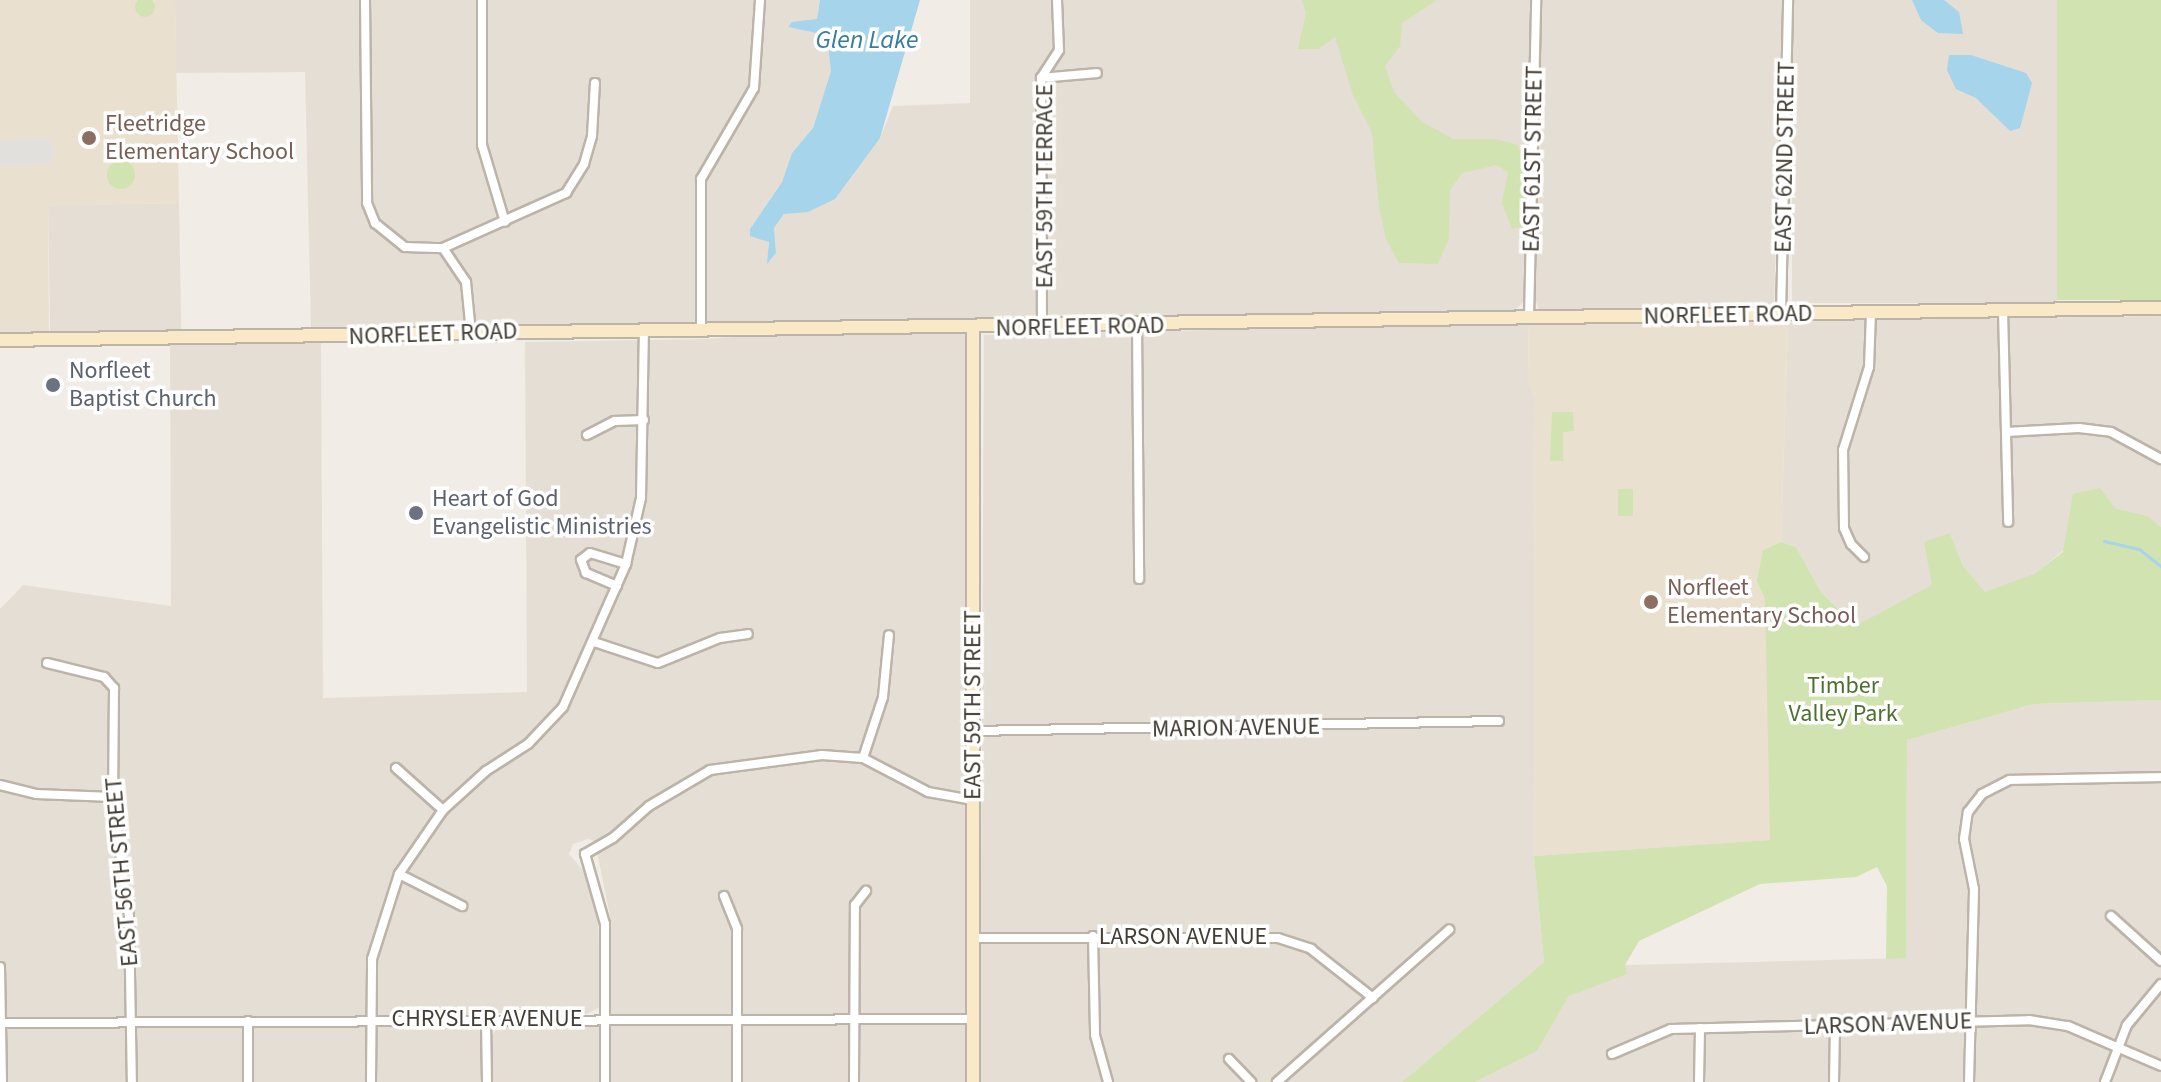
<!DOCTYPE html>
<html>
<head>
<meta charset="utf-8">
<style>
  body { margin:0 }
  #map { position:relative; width:2161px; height:1082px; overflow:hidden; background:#f1ede6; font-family:"Source Sans 3",sans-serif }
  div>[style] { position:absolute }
  .residential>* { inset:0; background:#e5ded4; transform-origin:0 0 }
  .education>* { inset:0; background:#eae0d0 }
  .green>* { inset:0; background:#d1e3b1; transform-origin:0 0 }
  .round { border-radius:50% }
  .parking>* { inset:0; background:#e2e0dd }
  .water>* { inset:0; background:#a6d4ea }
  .stream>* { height:3px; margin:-1.5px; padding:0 1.5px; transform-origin:1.5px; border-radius:1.5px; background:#a6d4ea }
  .roads { filter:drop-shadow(2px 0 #bcb3a9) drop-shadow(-2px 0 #bcb3a9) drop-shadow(0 2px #bcb3a9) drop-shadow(0 -2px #bcb3a9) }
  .street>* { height:8px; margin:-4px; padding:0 4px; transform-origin:4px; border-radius:4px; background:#fff }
  .secondary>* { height:12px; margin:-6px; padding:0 6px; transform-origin:6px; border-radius:6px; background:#fae9c7 }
  .dots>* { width:22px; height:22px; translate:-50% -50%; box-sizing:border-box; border:4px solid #fff; border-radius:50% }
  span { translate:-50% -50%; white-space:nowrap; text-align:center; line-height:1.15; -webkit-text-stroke:7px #fff; paint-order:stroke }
  .education-label { font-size:24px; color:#785e54 }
  .left { translate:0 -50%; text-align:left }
  .street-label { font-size:24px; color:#433d35 }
  .worship-label { font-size:24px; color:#5b616d }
  .park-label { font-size:24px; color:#4d702d }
  .water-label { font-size:26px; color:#357ca0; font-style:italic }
</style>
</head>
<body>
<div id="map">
  <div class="residential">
    <i style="clip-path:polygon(175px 0,820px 0,817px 19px,788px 27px,817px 32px,828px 45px,831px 71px,813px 128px,792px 153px,782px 182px,750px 229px,769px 242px,768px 263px,776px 253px,774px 228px,784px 214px,797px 209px,880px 138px,893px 106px,970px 103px,970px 0,1531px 0,1525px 301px,1512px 312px,1107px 322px,311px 329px,305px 72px,176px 73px)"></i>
    <i style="clip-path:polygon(1542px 0,1782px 0,1774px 310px,1545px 314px,1539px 310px,1534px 296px)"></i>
    <i style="left:1792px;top:0;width:265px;height:303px"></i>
    <i style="left:179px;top:203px;width:128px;height:131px;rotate:89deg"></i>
    <i style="clip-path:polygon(2161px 316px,2161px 527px,2148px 516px,2115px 508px,2027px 580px,1985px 592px,1963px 566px,1950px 533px,1933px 585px,1855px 626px,1821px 592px,1796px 547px,1781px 542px,1788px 321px)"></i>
    <i style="clip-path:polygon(1528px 323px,1529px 385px,1535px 395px,1534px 856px,1544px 962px,1402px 1082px,980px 1082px,984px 335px)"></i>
    <i style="clip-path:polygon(836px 330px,959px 330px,969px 336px,969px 1082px,492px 1082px,491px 1037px,499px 1025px,610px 1024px,610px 916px,595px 842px,588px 839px,573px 844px,569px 854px,590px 878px,598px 911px,600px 1007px,587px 1014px,481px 1013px,482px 1082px,0 1082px,0 609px,23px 585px,171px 606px,170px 345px,321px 343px,323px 698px,527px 692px,525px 342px,704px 339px)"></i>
    <i style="clip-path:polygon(2161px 700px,2161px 1082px,1475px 1082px,1537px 1051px,1569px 996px,1625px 965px,1906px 958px,1907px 740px,2034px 704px)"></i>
  </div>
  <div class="education">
    <i style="clip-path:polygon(0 0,175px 0,179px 203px,48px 206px,49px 333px,0 334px)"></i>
    <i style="clip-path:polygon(1788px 321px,1781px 542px,1763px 550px,1772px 616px,1770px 840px,1534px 856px,1535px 395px,1529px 385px,1528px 323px)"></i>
  </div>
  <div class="green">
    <i class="round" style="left:135px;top:-3px;width:20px;height:20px"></i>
    <i style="clip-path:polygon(1302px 0,1437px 0,1402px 23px,1400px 46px,1385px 66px,1394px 92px,1422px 122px,1453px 139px,1495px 139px,1518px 145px,1524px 166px,1523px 226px,1512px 229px,1502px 203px,1508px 172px,1497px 165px,1462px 173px,1450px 190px,1449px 238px,1438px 264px,1399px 263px,1386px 239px,1379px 207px,1372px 133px,1353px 95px,1335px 37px,1318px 49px,1298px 49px,1306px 13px)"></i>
    <i style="left:2057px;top:0;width:104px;height:300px"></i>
    <i class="round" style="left:107px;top:161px;width:28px;height:28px"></i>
    <i style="clip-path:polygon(1552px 412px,1573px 412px,1574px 431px,1563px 432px,1563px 461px,1550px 461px)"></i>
    <i style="clip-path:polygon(2100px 488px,2115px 508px,2148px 516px,2161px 527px,2161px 700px,2034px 704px,1907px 740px,1906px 958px,1886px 959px,1887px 886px,1877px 867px,1856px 877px,1760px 884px,1639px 941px,1625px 965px,1627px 974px,1569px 996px,1537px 1051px,1475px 1082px,1402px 1082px,1544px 962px,1534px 856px,1770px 840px,1765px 599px,1757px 581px,1763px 550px,1781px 542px,1796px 547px,1821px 592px,1855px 626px,1932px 585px,1924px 542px,1950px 533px,1963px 566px,1985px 592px,2034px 574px,2063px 552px,2073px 494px)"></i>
    <i style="left:1633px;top:489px;width:27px;height:15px;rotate:90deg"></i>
  </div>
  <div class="parking">
    <i style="clip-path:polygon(49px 139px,55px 151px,50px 164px,0 165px,0 140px)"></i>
  </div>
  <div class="water">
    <i style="clip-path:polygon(820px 0,920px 0,880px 138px,835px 199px,808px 212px,784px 214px,774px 228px,776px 253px,767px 264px,769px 242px,750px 236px,750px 229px,782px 182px,792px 153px,813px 128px,831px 71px,828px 45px,817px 33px,788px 27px,792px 22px,817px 19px)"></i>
    <i style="clip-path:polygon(1912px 0,1944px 0,1959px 12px,1963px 34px,1938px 33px,1921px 20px)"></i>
    <i style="clip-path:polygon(1949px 55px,1971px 55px,2026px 73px,2032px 83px,2020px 128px,2010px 131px,1976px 98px,1956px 89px,1947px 70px)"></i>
  </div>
  <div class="stream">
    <i style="left:2104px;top:541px;width:36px;rotate:13deg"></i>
    <i style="left:2139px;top:549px;width:28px;rotate:38deg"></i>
  </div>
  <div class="roads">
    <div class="street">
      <i style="left:365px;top:0;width:203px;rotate:89.4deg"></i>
      <i style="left:367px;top:203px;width:22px;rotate:68deg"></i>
      <i style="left:375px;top:223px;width:38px;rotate:39deg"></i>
      <i style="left:405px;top:247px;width:38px;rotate:2deg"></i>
      <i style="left:443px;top:248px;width:135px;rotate:-24.1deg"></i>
      <i style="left:566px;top:193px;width:34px;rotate:-58deg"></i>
      <i style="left:584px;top:164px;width:29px;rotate:-74deg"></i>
      <i style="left:592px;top:136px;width:53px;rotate:-86.8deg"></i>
      <i style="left:482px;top:0;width:145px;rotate:90deg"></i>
      <i style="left:482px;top:145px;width:80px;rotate:73.4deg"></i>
      <i style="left:1041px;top:78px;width:56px;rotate:-5.1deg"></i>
      <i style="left:443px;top:248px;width:41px;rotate:55.9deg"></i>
      <i style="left:466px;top:282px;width:51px;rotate:84.4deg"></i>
      <i style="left:2003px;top:310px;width:212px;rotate:88.6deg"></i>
      <i style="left:1781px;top:314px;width:314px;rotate:-88.7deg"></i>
      <i style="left:1529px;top:318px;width:318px;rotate:-88.7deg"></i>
      <i style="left:1137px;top:326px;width:253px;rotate:89.5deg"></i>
      <i style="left:1042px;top:327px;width:249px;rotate:-90.2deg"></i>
      <i style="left:1041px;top:78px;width:33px;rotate:-57deg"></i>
      <i style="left:1059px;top:50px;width:50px;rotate:-92.3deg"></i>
      <i style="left:701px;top:328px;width:149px;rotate:-90deg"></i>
      <i style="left:701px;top:179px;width:105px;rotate:-59.8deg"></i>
      <i style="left:754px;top:88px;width:88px;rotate:-86.1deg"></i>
      <i style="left:2006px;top:432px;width:73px;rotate:-3.1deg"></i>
      <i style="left:2079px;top:428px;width:32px;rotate:7deg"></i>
      <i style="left:2111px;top:432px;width:57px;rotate:28.4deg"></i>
      <i style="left:587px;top:435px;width:31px;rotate:-27deg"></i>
      <i style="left:615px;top:421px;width:29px;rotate:-2deg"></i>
      <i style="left:1864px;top:557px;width:18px;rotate:-135deg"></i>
      <i style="left:1851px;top:544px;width:17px;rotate:-114deg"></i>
      <i style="left:1844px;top:528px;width:78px;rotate:-90.7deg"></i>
      <i style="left:1843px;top:450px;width:87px;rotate:-72.6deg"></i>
      <i style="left:1869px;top:367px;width:55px;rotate:-87.9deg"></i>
      <i style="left:617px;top:586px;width:34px;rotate:-157deg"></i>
      <i style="left:586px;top:573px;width:14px;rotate:-111deg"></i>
      <i style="left:581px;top:560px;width:11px;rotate:-38deg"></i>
      <i style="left:590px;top:553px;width:38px;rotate:17deg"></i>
      <i style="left:594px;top:642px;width:67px;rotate:18.2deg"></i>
      <i style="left:658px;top:663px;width:67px;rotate:-22deg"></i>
      <i style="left:720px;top:638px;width:28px;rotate:-8deg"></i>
      <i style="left:47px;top:663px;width:59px;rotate:13.8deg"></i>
      <i style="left:104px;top:677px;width:15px;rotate:48deg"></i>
      <i style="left:114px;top:688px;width:115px;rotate:90.5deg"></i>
      <i style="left:113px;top:803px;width:115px;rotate:82deg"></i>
      <i style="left:129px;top:917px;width:165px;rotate:89deg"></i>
      <i style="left:973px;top:731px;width:526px;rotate:-1.09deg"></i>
      <i style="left:863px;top:758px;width:64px;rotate:-71.8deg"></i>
      <i style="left:883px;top:697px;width:62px;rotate:-84.5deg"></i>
      <i style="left:396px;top:768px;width:63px;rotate:41.8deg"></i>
      <i style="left:0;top:785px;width:37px;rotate:14deg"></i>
      <i style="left:36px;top:794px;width:77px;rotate:2.2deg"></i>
      <i style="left:399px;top:874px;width:71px;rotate:26.9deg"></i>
      <i style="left:724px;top:896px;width:35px;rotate:68deg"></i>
      <i style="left:737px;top:929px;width:153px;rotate:90deg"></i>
      <i style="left:2111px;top:916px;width:67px;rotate:42deg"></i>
      <i style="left:1093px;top:936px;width:99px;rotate:88.8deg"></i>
      <i style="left:1095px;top:1035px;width:49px;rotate:74.5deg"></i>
      <i style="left:973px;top:938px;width:305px"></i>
      <i style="left:1278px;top:938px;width:35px;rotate:18deg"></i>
      <i style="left:1311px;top:949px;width:79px;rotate:38.3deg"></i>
      <i style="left:0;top:967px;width:115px;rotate:89deg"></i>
      <i style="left:486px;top:1019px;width:63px;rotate:89.1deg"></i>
      <i style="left:248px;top:1021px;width:61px;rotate:90deg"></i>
      <i style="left:0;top:1023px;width:973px;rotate:-0.24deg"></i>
      <i style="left:1612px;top:1054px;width:64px;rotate:-23deg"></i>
      <i style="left:1671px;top:1029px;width:358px;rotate:-1.4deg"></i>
      <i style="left:2029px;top:1020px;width:39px;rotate:9deg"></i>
      <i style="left:2068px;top:1026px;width:101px;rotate:23.3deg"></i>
      <i style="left:1229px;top:1059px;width:32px;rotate:46deg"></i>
      <i style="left:371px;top:1082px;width:123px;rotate:-89.5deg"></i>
      <i style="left:372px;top:959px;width:89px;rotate:-72.4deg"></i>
      <i style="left:399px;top:874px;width:78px;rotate:-55.5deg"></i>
      <i style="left:443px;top:810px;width:58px;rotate:-42.2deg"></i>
      <i style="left:486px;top:771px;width:50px;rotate:-32.7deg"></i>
      <i style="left:528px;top:744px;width:51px;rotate:-46.6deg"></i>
      <i style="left:563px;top:707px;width:156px;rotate:-66.2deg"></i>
      <i style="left:626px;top:564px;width:68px;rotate:-77.2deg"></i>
      <i style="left:641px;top:498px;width:169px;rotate:-89deg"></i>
      <i style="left:605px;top:1082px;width:158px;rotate:-90deg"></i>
      <i style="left:605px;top:924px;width:73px;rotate:-105.9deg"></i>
      <i style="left:585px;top:854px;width:32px;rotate:-30deg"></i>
      <i style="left:613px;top:838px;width:48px;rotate:-41.6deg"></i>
      <i style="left:649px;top:806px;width:71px;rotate:-30.5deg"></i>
      <i style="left:710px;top:770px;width:113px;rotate:-7.6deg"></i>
      <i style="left:822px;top:755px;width:41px;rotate:4.2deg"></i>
      <i style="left:863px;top:758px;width:73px;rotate:27.6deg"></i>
      <i style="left:928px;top:792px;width:46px;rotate:10.1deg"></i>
      <i style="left:854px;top:1082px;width:177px;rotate:-89.7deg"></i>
      <i style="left:855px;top:905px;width:18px;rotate:-52deg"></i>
      <i style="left:1277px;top:1082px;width:230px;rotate:-41.5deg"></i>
      <i style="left:1699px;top:1082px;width:54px;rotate:-88.9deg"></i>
      <i style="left:1834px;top:1082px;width:56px;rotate:-89deg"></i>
      <i style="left:1969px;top:1082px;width:193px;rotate:-88.5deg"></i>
      <i style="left:1974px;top:889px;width:51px;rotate:-101.3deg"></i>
      <i style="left:1964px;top:839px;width:27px;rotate:-82deg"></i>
      <i style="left:1968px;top:812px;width:23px;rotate:-52deg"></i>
      <i style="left:1982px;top:794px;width:31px;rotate:-27deg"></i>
      <i style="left:2010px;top:780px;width:151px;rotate:-1.1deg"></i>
      <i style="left:2105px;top:1082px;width:61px;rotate:-68.9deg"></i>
      <i style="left:2127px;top:1025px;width:53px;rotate:-50.3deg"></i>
    </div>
    <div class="secondary">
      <i style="left:973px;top:328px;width:754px;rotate:90deg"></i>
      <i style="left:0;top:340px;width:2161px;rotate:-0.85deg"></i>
    </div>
  </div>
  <div class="dots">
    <i style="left:89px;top:138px;background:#8d6e63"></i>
    <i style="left:53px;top:385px;background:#6b7280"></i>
    <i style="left:416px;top:513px;background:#6b7280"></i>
    <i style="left:1651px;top:602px;background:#8d6e63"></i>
  </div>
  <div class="education-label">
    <span class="left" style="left:105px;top:138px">Fleetridge<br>Elementary School</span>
    <span class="left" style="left:1667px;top:602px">Norfleet<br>Elementary School</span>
  </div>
  <div class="street-label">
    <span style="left:1785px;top:157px;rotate:-89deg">EAST 62ND STREET</span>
    <span style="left:1533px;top:159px;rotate:-89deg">EAST 61ST STREET</span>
    <span style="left:1045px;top:186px;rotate:-90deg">EAST 59TH TERRACE</span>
    <span style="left:1728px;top:315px;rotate:-1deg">NORFLEET ROAD</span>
    <span style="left:1080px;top:327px;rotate:-1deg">NORFLEET ROAD</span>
    <span style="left:433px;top:334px;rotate:-2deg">NORFLEET ROAD</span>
    <span style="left:973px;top:705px;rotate:-90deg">EAST 59TH STREET</span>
    <span style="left:1236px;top:728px;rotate:-1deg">MARION AVENUE</span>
    <span style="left:122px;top:872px;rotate:-95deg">EAST 56TH STREET</span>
    <span style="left:1183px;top:937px">LARSON AVENUE</span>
    <span style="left:487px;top:1019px">CHRYSLER AVENUE</span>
    <span style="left:1888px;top:1024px;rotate:-2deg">LARSON AVENUE</span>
  </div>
  <div class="worship-label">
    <span class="left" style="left:69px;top:385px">Norfleet<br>Baptist Church</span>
    <span class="left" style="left:432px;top:513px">Heart of God<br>Evangelistic Ministries</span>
  </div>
  <div class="park-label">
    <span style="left:1843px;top:700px">Timber<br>Valley Park</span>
  </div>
  <div class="water-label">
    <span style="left:867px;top:40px">Glen Lake</span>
  </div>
</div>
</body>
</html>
